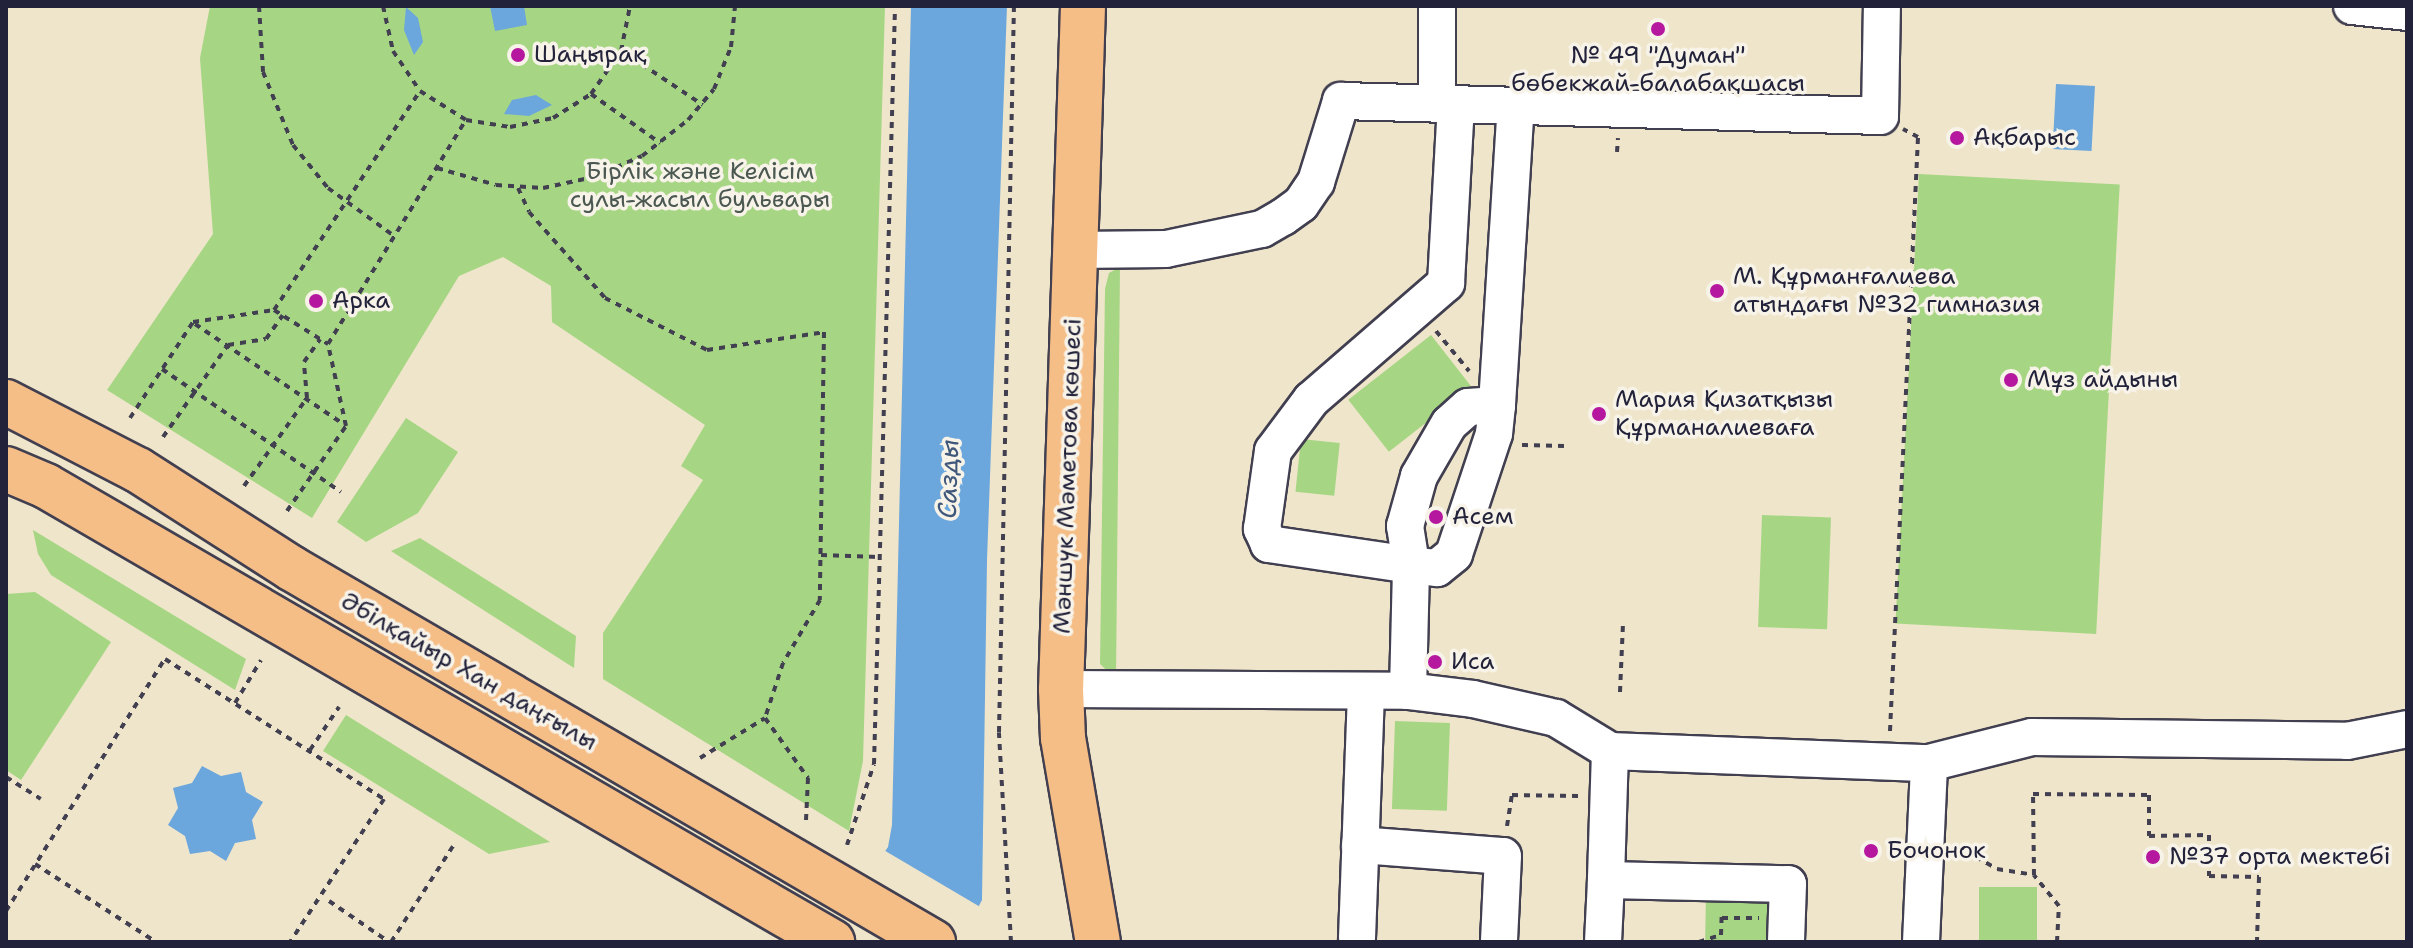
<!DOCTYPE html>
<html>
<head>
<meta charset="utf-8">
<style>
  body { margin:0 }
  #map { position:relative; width:2413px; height:948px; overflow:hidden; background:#efe5ca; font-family:"Shantell Sans",sans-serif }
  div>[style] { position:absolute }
  .green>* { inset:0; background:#a6d684; transform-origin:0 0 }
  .water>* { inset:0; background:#6ba6dc; transform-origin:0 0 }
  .pier>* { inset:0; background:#efe5ca }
  .path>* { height:4px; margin-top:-2px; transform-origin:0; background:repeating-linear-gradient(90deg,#413f50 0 6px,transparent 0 12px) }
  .roads { filter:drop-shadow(2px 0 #413f50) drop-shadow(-2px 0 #413f50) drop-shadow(0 2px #413f50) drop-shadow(0 -2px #413f50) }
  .minor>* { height:36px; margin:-18px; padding:0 18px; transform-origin:18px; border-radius:18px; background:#fff }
  .major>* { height:44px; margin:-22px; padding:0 22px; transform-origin:22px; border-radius:22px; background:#f6be87 }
  .dots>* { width:22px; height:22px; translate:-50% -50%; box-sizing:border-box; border:4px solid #f7f3e8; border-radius:50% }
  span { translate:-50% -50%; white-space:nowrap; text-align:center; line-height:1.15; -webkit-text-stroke:7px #f7f3e8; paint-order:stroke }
  .poi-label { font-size:24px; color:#22223b }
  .left { translate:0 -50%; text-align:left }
  .park-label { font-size:24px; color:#4a5851 }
  .street-label { font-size:24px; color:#22223b }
  .water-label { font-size:26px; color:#3f577b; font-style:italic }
  .frame { position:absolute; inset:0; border:8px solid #22223b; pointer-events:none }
</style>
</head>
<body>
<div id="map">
  <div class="green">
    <i style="clip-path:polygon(210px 6px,885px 6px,863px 761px,849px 831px,603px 679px,603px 633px,703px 480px,681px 466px,705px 425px,552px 322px,551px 286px,503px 257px,459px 276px,312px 518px,107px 390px,213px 234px,200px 58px)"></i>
    <i style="left:1919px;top:174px;width:201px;height:450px;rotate:3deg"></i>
    <i style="clip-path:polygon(1120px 267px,1116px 679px,1100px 664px,1105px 289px,1109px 273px)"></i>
    <i style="left:1431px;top:335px;width:66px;height:105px;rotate:52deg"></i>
    <i style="clip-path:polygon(406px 418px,458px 452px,418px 513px,366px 542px,337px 522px)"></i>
    <i style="left:1301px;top:439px;width:39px;height:53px;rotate:6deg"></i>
    <i style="left:1762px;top:515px;width:69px;height:112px;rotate:2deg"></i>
    <i style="clip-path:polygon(33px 530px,246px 659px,235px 690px,51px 575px,38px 554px)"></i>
    <i style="clip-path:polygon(420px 538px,576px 636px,574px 668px,391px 551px)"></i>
    <i style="clip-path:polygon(35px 592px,111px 642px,21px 780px,6px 770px,6px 594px)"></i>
    <i style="clip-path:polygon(346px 715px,550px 842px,489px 854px,323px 751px)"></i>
    <i style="left:1395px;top:721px;width:55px;height:88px;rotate:2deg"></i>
    <i style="left:1979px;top:887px;width:58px;height:55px"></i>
    <i style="left:1706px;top:891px;width:71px;height:51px;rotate:1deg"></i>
  </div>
  <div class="water">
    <i style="clip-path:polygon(490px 6px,524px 6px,527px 25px,495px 31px)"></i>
    <i style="clip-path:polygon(911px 6px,1007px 6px,987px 560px,982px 900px,960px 942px,823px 942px,888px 847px,892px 825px)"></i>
    <i style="clip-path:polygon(406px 7px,418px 18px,423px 42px,414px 55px,404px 30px)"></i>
    <i style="left:2056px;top:84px;width:39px;height:65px;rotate:3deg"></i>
    <i style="clip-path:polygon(536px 95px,552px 105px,529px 116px,504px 114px,512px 100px)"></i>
    <i style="clip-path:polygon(202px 766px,221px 776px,241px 772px,246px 792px,263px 802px,252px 820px,256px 839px,235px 843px,226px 861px,210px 851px,190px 854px,185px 836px,168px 825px,178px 808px,173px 788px,192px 783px)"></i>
  </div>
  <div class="pier">
    <i style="clip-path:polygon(882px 849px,982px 908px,965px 942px,819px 942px)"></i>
  </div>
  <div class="path">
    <i style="left:259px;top:6px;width:66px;rotate:86.5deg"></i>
    <i style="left:263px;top:72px;width:79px;rotate:67.7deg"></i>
    <i style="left:293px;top:145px;width:55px;rotate:50.9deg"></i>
    <i style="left:328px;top:188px;width:82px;rotate:36deg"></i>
    <i style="left:383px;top:6px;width:46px;rotate:77.5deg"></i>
    <i style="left:393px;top:51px;width:48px;rotate:56deg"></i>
    <i style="left:420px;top:91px;width:54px;rotate:32.2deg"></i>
    <i style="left:466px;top:120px;width:45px;rotate:9deg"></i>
    <i style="left:510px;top:127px;width:44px;rotate:-11.8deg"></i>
    <i style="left:553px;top:118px;width:45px;rotate:-32.3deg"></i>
    <i style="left:591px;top:94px;width:52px;rotate:-55.1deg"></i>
    <i style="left:621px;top:51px;width:46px;rotate:-78.7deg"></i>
    <i style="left:622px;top:51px;width:97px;rotate:33.7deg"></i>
    <i style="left:591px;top:94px;width:85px;rotate:35.4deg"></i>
    <i style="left:1617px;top:152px;width:14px;rotate:-86deg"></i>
    <i style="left:437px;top:168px;width:61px;rotate:16.1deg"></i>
    <i style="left:496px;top:185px;width:47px;rotate:3.7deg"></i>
    <i style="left:543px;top:188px;width:52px;rotate:-12.2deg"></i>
    <i style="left:594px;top:177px;width:52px;rotate:-23.6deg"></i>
    <i style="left:642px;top:156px;width:58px;rotate:-38deg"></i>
    <i style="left:688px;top:120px;width:40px;rotate:-50deg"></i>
    <i style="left:714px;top:89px;width:45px;rotate:-68deg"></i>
    <i style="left:731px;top:47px;width:41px;rotate:-84.4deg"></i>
    <i style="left:518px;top:188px;width:26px;rotate:65deg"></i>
    <i style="left:529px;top:212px;width:115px;rotate:48.5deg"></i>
    <i style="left:605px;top:298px;width:114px;rotate:27deg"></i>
    <i style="left:707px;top:350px;width:118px;rotate:-8.7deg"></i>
    <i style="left:824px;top:332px;width:268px;rotate:90.9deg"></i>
    <i style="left:820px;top:600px;width:73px;rotate:120.4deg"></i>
    <i style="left:783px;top:663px;width:58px;rotate:108.1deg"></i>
    <i style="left:274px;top:310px;width:64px;rotate:32.2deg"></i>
    <i style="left:195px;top:324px;width:182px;rotate:34deg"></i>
    <i style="left:1436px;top:331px;width:52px;rotate:50.5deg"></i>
    <i style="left:162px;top:369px;width:217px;rotate:34.5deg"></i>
    <i style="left:130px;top:418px;width:115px;rotate:-56.7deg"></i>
    <i style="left:193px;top:322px;width:82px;rotate:-8.4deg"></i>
    <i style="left:274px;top:310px;width:263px;rotate:-56.3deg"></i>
    <i style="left:163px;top:437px;width:113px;rotate:-54.8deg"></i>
    <i style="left:228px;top:345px;width:38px;rotate:-9deg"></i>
    <i style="left:266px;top:339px;width:29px;rotate:-55deg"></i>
    <i style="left:1522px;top:445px;width:42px;rotate:1.4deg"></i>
    <i style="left:244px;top:486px;width:108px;rotate:-54.4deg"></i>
    <i style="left:307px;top:398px;width:36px;rotate:-95deg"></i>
    <i style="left:304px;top:362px;width:28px;rotate:-55deg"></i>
    <i style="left:287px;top:511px;width:103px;rotate:-55.2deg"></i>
    <i style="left:346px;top:426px;width:84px;rotate:-102.4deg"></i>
    <i style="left:328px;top:344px;width:263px;rotate:-58.4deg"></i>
    <i style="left:821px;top:555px;width:58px;rotate:2deg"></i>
    <i style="left:1620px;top:692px;width:68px;rotate:-87.5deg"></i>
    <i style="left:235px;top:703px;width:50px;rotate:-58.8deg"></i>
    <i style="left:1890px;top:731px;width:595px;rotate:-87.3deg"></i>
    <i style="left:1918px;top:137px;width:17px;rotate:-152deg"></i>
    <i style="left:310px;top:750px;width:52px;rotate:-56deg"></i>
    <i style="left:700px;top:758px;width:76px;rotate:-31.6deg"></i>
    <i style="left:765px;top:718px;width:74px;rotate:54.4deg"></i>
    <i style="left:808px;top:778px;width:43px;rotate:92.7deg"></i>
    <i style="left:6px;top:777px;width:41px;rotate:32.2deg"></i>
    <i style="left:1507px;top:826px;width:31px;rotate:-81deg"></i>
    <i style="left:1512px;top:795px;width:67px;rotate:0.9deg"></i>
    <i style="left:847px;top:845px;width:85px;rotate:-71.6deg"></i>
    <i style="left:874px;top:764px;width:758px;rotate:-88.41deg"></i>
    <i style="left:1955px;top:845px;width:48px;rotate:29.7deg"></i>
    <i style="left:1997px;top:869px;width:36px;rotate:9deg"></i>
    <i style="left:35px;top:864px;width:144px;rotate:32.8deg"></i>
    <i style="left:329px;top:901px;width:73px;rotate:34.3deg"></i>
    <i style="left:6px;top:911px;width:298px;rotate:-57.8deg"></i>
    <i style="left:165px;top:659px;width:260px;rotate:32.6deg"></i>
    <i style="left:384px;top:799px;width:171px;rotate:123.3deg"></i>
    <i style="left:1722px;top:918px;width:37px"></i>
    <i style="left:391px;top:942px;width:114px;rotate:-57.1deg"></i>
    <i style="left:1011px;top:942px;width:210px;rotate:-93.3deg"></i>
    <i style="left:999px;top:732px;width:726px;rotate:-88.82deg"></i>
    <i style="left:1699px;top:942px;width:23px;rotate:-18deg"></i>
    <i style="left:1721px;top:935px;width:23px;rotate:-88deg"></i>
    <i style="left:2057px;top:942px;width:36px;rotate:-87deg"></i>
    <i style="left:2059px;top:906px;width:40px;rotate:-129deg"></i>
    <i style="left:2034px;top:875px;width:81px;rotate:-90.7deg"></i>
    <i style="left:2033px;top:794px;width:116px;rotate:0.5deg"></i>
    <i style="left:2149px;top:795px;width:41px;rotate:90deg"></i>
    <i style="left:2149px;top:836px;width:60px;rotate:-1deg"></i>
    <i style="left:2209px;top:835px;width:41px;rotate:90deg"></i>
    <i style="left:2209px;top:876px;width:50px;rotate:1.1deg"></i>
    <i style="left:2259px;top:877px;width:65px;rotate:91.8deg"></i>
  </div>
  <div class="roads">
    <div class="minor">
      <i style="left:2352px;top:6px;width:55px;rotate:6.2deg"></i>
      <i style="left:1437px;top:103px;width:97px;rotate:-90deg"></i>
      <i style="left:1075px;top:250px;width:91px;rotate:-0.6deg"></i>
      <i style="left:1166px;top:249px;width:98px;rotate:-11.8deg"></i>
      <i style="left:1262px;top:229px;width:24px;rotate:-30deg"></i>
      <i style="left:1283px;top:217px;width:22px;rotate:-36deg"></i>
      <i style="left:1301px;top:204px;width:27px;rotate:-56deg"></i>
      <i style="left:1316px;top:182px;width:85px;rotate:-72.8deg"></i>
      <i style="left:1341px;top:101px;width:539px;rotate:1.59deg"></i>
      <i style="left:1880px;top:116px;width:110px;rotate:-89deg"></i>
      <i style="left:1497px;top:405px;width:29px;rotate:176deg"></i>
      <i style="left:1468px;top:407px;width:25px;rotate:138deg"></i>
      <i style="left:1449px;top:424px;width:60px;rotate:120deg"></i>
      <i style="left:1419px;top:476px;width:52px;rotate:105.6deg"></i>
      <i style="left:1405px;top:526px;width:39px;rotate:81deg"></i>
      <i style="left:1411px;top:565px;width:26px;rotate:7deg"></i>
      <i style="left:1437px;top:568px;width:22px;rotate:-39deg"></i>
      <i style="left:1454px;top:554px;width:126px;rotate:-71.6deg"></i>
      <i style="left:1494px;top:434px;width:29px;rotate:-84deg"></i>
      <i style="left:1497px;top:405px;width:300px;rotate:-86.4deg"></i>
      <i style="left:1061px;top:689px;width:347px;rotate:0.3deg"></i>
      <i style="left:1408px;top:691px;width:65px;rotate:7deg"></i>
      <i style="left:1473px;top:699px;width:85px;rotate:12.9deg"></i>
      <i style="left:1556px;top:718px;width:63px;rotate:31.4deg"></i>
      <i style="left:1610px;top:751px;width:319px;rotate:2.2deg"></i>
      <i style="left:1929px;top:763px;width:106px;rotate:-14.2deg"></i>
      <i style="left:2032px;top:737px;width:315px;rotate:0.7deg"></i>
      <i style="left:2347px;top:741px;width:61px;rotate:-11.3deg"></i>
      <i style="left:1408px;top:691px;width:126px;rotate:-88.6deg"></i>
      <i style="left:1411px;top:565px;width:144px;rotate:-171.6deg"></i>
      <i style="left:1269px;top:544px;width:17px;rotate:-115deg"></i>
      <i style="left:1262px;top:529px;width:79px;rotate:-82deg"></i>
      <i style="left:1273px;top:451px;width:64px;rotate:-53.3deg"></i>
      <i style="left:1311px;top:400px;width:179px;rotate:-40.9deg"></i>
      <i style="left:1446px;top:283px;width:179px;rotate:-86.8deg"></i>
      <i style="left:1610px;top:751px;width:129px;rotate:91.8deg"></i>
      <i style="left:1606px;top:880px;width:182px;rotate:1.3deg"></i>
      <i style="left:1788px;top:884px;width:58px;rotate:92deg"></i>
      <i style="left:1360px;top:845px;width:143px;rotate:4.4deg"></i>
      <i style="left:1503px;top:856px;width:86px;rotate:92.7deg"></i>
      <i style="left:1357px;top:938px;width:247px;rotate:-87.9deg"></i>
      <i style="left:1603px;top:942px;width:62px;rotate:-87.2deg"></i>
      <i style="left:1921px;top:942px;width:179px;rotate:-87.4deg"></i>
    </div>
    <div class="major">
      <i style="left:1083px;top:6px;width:683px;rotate:91.84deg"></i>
      <i style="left:1061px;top:689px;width:49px;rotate:87.7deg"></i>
      <i style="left:1063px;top:738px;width:207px;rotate:80.3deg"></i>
      <i style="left:6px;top:402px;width:148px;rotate:27.3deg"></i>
      <i style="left:138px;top:470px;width:182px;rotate:32.6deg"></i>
      <i style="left:291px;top:568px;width:743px;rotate:30.22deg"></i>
      <i style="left:6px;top:469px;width:43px;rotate:23deg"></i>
      <i style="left:46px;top:486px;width:909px;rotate:30.12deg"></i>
    </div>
  </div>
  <div class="dots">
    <i style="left:1658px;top:29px;background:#b5179e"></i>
    <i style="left:518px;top:55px;background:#b5179e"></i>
    <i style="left:1957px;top:138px;background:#b5179e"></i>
    <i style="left:1717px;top:291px;background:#b5179e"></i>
    <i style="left:316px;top:301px;background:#b5179e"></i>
    <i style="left:2011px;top:380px;background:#b5179e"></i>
    <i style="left:1599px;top:414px;background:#b5179e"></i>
    <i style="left:1436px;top:517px;background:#b5179e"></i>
    <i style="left:1435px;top:662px;background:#b5179e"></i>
    <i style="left:1871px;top:851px;background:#b5179e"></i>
    <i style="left:2153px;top:857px;background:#b5179e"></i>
  </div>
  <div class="poi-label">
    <span class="left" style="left:534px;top:55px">Шаңырақ</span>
    <span style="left:1658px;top:70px">№ 49 "Думан"<br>бөбекжай-балабақшасы</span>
    <span class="left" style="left:1973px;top:138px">Ақбарыс</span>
    <span class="left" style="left:1733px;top:291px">М. Құрманғалиева<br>атындағы №32 гимназия</span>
    <span class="left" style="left:332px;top:301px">Арка</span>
    <span class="left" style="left:2027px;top:380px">Мұз айдыны</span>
    <span class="left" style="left:1615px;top:414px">Мария Қизатқызы<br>Құрманалиеваға</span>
    <span class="left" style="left:1452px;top:517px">Асем</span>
    <span class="left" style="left:1451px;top:662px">Иса</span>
    <span class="left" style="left:1887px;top:851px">Бочонок</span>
    <span class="left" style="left:2169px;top:857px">№37 орта мектебі</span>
  </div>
  <div class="park-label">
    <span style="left:700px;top:186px">Бірлік және Келісім<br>сулы-жасыл бульвары</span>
  </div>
  <div class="street-label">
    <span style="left:1068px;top:476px;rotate:-88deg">Мәншүк Мәметова көшесі</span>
    <span style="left:469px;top:672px;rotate:30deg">Әбілқайыр Хан даңғылы</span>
  </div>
  <div class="water-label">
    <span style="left:948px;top:479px;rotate:-88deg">Сазды</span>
  </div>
  <div class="frame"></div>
</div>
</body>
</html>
